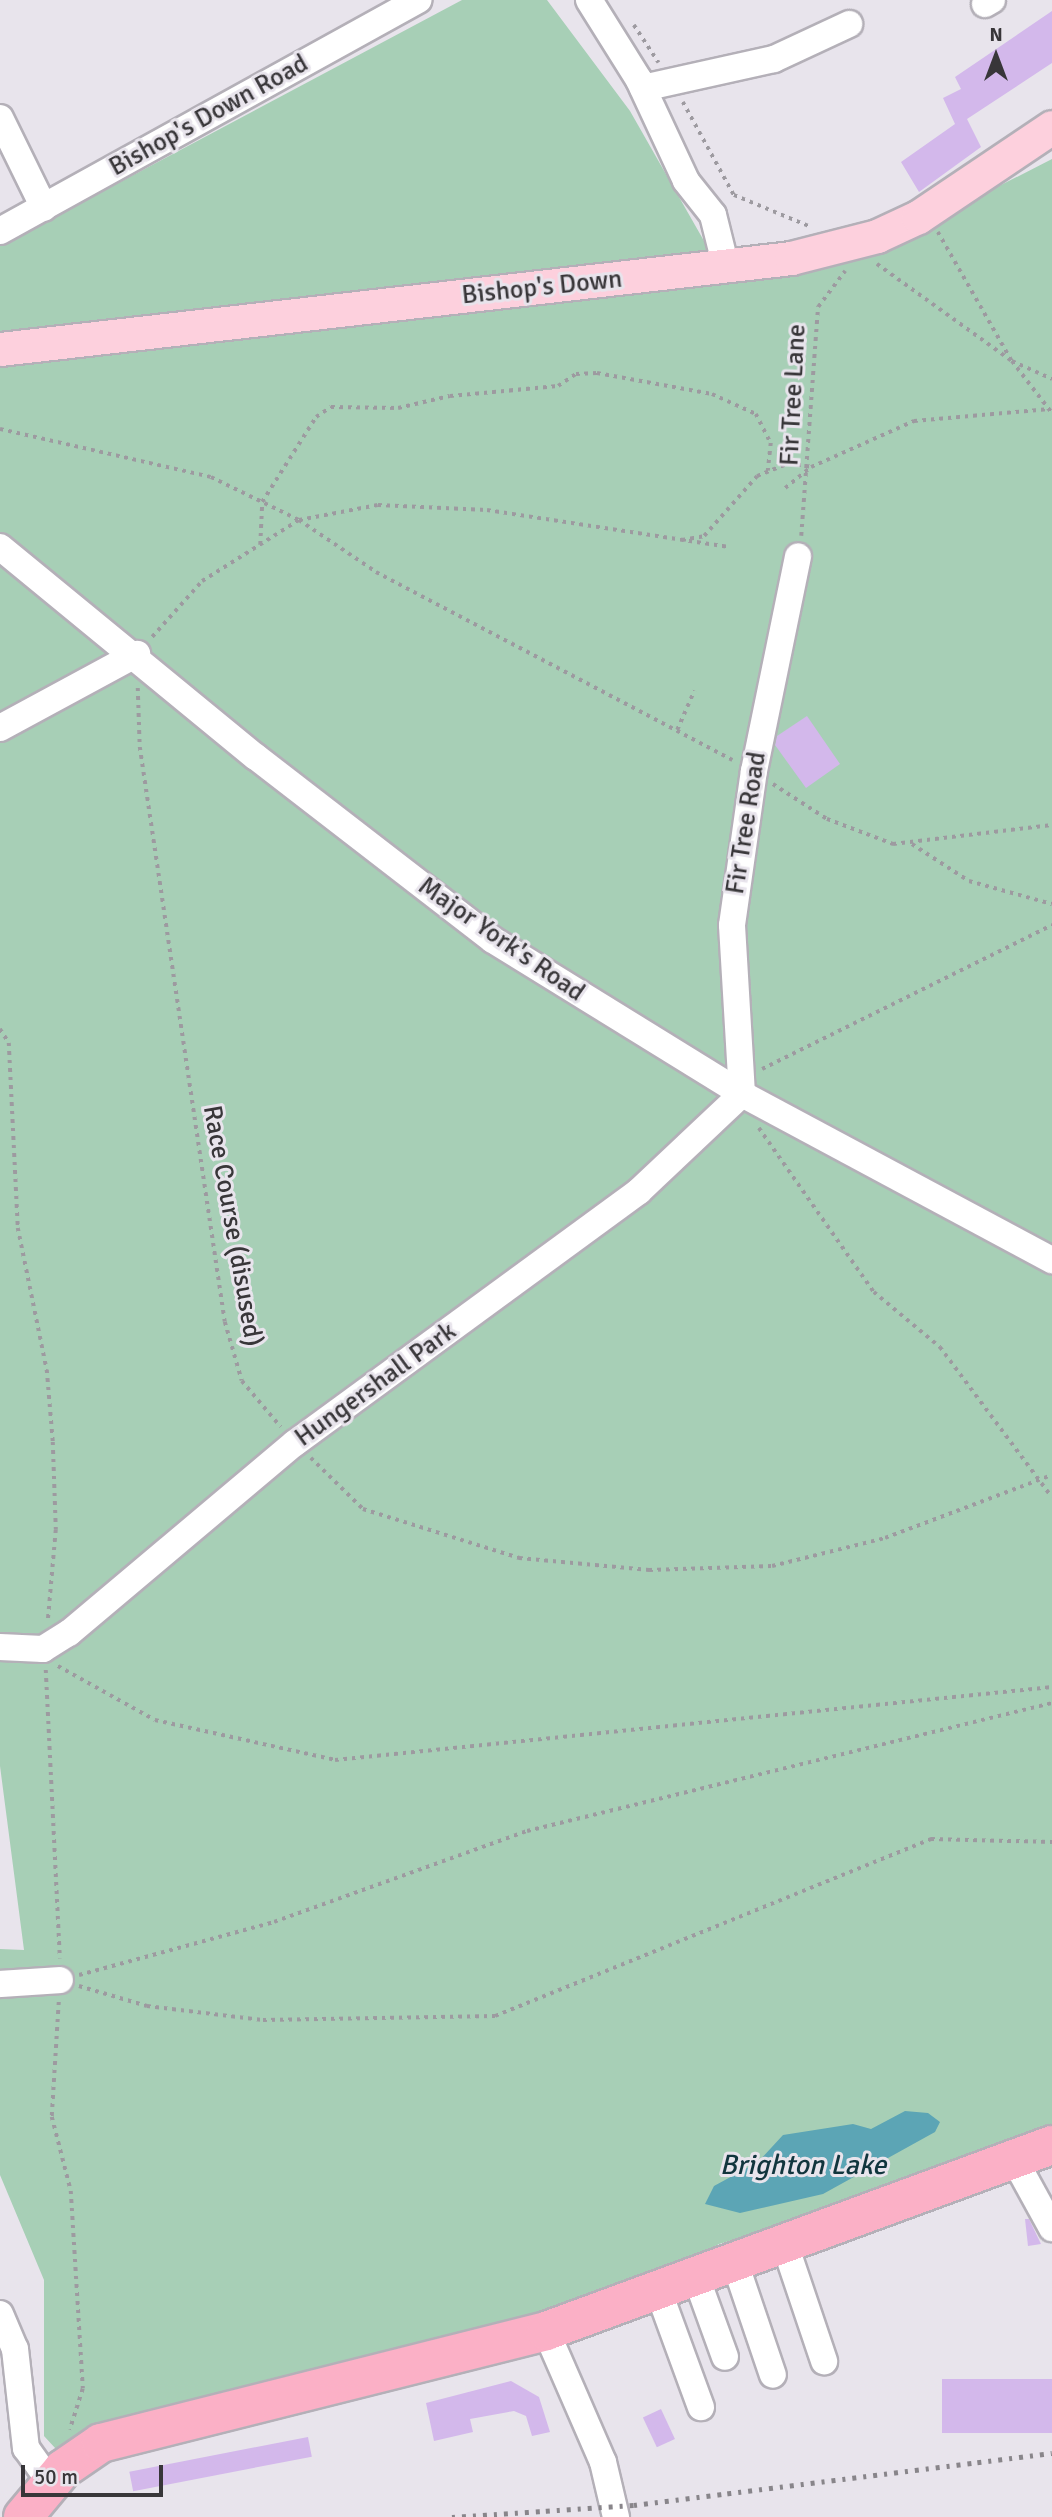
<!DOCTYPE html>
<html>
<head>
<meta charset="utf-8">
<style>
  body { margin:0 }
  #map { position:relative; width:1052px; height:2517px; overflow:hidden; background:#e8e4ec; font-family:Signika,sans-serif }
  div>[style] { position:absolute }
  .green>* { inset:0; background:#a7cfb6 }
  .water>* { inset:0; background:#5ca5b5 }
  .building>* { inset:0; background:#d3b8eb; transform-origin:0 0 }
  .path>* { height:3.5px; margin-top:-1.75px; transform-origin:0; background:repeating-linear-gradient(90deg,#9d9aa0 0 3.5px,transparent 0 8.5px) }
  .roads { filter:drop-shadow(2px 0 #b4b0b8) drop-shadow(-2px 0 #b4b0b8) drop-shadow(0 2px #b4b0b8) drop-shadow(0 -2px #b4b0b8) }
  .minor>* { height:26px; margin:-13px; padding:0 13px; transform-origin:13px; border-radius:13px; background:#fff }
  .major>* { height:33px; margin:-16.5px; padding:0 16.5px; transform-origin:16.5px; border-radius:16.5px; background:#fdd0dd }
  .highway>* { height:38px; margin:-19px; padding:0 19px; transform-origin:19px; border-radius:19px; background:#fbb0c6 }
  .rail>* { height:5px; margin-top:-2.5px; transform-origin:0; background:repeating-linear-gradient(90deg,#88858a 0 3.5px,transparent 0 10.5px) }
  span { translate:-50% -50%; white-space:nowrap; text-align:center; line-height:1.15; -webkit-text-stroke:6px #e8e4ec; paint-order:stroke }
  .street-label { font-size:26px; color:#383639 }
  .water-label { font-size:28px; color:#11353d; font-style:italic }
  .north { position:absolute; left:961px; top:21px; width:70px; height:70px; -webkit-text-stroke:5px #e8e4ec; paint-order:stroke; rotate:0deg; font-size:19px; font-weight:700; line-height:28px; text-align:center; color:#383639 }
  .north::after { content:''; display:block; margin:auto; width:24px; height:32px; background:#383639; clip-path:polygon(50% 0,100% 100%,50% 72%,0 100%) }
  .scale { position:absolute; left:21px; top:2465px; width:142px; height:32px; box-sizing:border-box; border:4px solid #383639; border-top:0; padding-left:9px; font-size:21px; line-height:24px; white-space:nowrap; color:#383639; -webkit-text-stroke:5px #e8e4ec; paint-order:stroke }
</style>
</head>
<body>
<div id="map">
  <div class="green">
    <i style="clip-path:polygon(462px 0,547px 0,630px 111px,724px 276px,864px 255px,1052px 159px,1052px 2134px,852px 2205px,719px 2244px,673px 2270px,504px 2329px,111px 2421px,56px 2449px,44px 2436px,44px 2280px,0 2175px,0 1949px,24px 1950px,0 1766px,0 246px)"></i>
  </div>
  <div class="water">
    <i style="clip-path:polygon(905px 2111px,928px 2113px,940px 2122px,935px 2132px,823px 2194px,740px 2213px,705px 2204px,714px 2186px,758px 2162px,783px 2135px,853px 2124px,871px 2129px)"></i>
  </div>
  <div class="building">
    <i style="clip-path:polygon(1052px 11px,1052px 63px,967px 119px,981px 147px,919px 192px,901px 162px,955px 124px,943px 98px,961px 89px,955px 77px)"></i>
    <i style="clip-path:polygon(807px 716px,840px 764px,806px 788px,775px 745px,777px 736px)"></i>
    <i style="clip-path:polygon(1025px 2219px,1029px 2219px,1041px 2244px,1028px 2246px)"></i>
    <i style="left:1052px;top:2379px;width:54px;height:110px;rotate:90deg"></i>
    <i style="clip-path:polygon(511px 2381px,539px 2397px,550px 2432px,532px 2436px,526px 2416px,514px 2411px,470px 2419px,473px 2432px,434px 2441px,426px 2403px)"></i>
    <i style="left:661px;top:2409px;width:33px;height:20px;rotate:65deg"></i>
    <i style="left:308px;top:2437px;width:20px;height:182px;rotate:79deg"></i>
  </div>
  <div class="path">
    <i style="left:634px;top:25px;width:45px;rotate:56.7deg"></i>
    <i style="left:683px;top:102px;width:106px;rotate:61.3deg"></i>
    <i style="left:734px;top:195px;width:81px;rotate:22.5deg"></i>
    <i style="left:938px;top:232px;width:149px;rotate:60.2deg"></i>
    <i style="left:1012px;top:361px;width:66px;rotate:52.4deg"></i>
    <i style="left:877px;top:264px;width:166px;rotate:35.7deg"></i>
    <i style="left:1012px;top:361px;width:44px;rotate:24.2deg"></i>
    <i style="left:0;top:429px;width:216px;rotate:12.8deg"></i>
    <i style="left:211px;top:477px;width:98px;rotate:26deg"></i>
    <i style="left:299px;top:520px;width:93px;rotate:34deg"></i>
    <i style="left:376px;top:572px;width:403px;rotate:27.8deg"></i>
    <i style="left:785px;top:488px;width:33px;rotate:-39deg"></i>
    <i style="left:811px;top:467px;width:113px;rotate:-24.1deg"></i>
    <i style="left:914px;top:421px;width:136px;rotate:-5.1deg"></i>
    <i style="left:801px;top:536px;width:230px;rotate:-85.8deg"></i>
    <i style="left:818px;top:307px;width:45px;rotate:-53.1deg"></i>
    <i style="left:682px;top:540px;width:22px;rotate:-10deg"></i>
    <i style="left:704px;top:536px;width:80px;rotate:-48.5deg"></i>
    <i style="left:757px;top:476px;width:35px;rotate:-22deg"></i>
    <i style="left:789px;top:463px;width:22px;rotate:10deg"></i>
    <i style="left:260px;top:545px;width:43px;rotate:-87.3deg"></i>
    <i style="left:262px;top:502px;width:101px;rotate:-57.6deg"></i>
    <i style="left:316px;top:417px;width:18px;rotate:-34deg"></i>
    <i style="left:331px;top:407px;width:67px;rotate:0.9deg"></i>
    <i style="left:398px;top:408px;width:53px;rotate:-13deg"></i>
    <i style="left:450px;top:396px;width:108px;rotate:-5.3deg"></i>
    <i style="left:558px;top:386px;width:22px;rotate:-34deg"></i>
    <i style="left:576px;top:374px;width:21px;rotate:-3deg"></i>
    <i style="left:597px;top:373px;width:117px;rotate:10.3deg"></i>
    <i style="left:712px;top:394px;width:48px;rotate:24.4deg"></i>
    <i style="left:756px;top:414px;width:33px;rotate:63deg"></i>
    <i style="left:771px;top:443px;width:28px;rotate:96deg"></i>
    <i style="left:152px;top:637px;width:75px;rotate:-48.2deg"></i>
    <i style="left:202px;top:581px;width:115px;rotate:-32.2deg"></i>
    <i style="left:299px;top:520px;width:80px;rotate:-10.8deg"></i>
    <i style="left:378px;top:505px;width:109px;rotate:2.6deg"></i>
    <i style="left:487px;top:510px;width:245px;rotate:8.7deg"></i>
    <i style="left:138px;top:688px;width:59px;rotate:88.1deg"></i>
    <i style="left:140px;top:747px;width:581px;rotate:81.59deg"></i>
    <i style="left:225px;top:1322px;width:61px;rotate:73.9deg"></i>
    <i style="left:242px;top:1381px;width:60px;rotate:49.7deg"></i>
    <i style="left:677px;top:730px;width:43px;rotate:-66.4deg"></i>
    <i style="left:773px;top:784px;width:64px;rotate:32.9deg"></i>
    <i style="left:827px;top:819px;width:71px;rotate:20.7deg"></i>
    <i style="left:893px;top:844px;width:160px;rotate:-6.8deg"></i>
    <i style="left:912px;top:844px;width:68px;rotate:33deg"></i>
    <i style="left:969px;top:881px;width:86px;rotate:15.5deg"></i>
    <i style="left:0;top:1029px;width:17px;rotate:57deg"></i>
    <i style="left:9px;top:1043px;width:185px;rotate:87.2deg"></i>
    <i style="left:18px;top:1228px;width:145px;rotate:78.5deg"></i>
    <i style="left:47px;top:1370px;width:72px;rotate:85.2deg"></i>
    <i style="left:53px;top:1442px;width:88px;rotate:88deg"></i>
    <i style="left:56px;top:1530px;width:91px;rotate:95deg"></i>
    <i style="left:762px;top:1069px;width:324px;rotate:-26.4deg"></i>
    <i style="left:759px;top:1128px;width:200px;rotate:55deg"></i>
    <i style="left:874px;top:1292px;width:86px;rotate:39.8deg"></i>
    <i style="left:940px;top:1347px;width:187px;rotate:53.3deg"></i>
    <i style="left:311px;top:1458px;width:73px;rotate:44.4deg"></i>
    <i style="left:363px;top:1509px;width:164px;rotate:17.4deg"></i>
    <i style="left:519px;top:1558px;width:131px;rotate:5.3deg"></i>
    <i style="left:649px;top:1570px;width:123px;rotate:-1.9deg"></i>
    <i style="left:772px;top:1566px;width:116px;rotate:-13.9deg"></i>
    <i style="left:885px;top:1538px;width:178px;rotate:-20.7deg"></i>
    <i style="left:58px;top:1666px;width:111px;rotate:29.1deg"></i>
    <i style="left:155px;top:1720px;width:184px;rotate:12.5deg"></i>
    <i style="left:335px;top:1760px;width:721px;rotate:-5.81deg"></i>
    <i style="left:46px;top:1670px;width:289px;rotate:87.2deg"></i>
    <i style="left:79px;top:1975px;width:202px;rotate:-15.2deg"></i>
    <i style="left:274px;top:1922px;width:269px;rotate:-19.8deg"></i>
    <i style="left:527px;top:1831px;width:540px;rotate:-13.7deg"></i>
    <i style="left:79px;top:1986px;width:71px;rotate:16.4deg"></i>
    <i style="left:147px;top:2006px;width:117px;rotate:6.9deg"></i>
    <i style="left:263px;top:2020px;width:232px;rotate:-1deg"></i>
    <i style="left:495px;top:2016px;width:471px;rotate:-22.1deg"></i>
    <i style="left:931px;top:1839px;width:121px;rotate:1.4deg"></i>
    <i style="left:59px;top:2002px;width:115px;rotate:93.5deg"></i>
    <i style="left:52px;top:2117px;width:76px;rotate:75.6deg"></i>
    <i style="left:71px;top:2191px;width:198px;rotate:86.5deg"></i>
    <i style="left:83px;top:2389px;width:43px;rotate:107.6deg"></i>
  </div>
  <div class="roads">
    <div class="minor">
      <i style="left:589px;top:0;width:94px;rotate:58deg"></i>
      <i style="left:639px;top:80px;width:111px;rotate:65deg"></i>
      <i style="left:686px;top:181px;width:43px;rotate:51.5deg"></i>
      <i style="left:713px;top:215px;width:54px;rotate:76deg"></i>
      <i style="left:985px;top:4px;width:8px;rotate:-30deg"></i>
      <i style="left:643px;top:88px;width:134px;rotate:-12.5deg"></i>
      <i style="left:774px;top:59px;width:83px;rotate:-25deg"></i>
      <i style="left:0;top:118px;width:100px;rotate:63.9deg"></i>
      <i style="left:0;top:231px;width:478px;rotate:-28.9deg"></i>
      <i style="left:0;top:547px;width:331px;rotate:39.4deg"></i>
      <i style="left:256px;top:757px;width:299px;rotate:37.7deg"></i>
      <i style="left:493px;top:940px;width:293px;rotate:31.7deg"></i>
      <i style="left:742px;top:1094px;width:352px;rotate:28.2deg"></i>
      <i style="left:0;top:728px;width:156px;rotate:-28.4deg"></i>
      <i style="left:0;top:1647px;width:43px;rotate:2.7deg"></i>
      <i style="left:43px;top:1649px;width:31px;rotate:-32deg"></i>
      <i style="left:69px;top:1633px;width:295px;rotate:-40.1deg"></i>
      <i style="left:295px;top:1443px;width:426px;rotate:-36.2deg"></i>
      <i style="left:639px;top:1191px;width:141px;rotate:-43.3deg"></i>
      <i style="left:742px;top:1094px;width:169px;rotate:-93.4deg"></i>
      <i style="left:732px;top:925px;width:156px;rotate:-81.9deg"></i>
      <i style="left:754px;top:771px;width:219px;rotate:-78.4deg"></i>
      <i style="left:0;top:1984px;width:60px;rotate:-3.8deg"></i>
      <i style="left:1014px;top:2159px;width:79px;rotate:61.2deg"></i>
      <i style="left:784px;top:2242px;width:126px;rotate:71.4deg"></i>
      <i style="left:734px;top:2260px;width:121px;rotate:71.3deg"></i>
      <i style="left:695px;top:2274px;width:88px;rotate:70.1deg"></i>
      <i style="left:657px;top:2287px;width:128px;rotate:69.9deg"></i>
      <i style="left:0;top:2314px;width:38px;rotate:67deg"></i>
      <i style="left:15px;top:2349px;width:100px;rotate:83.7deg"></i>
      <i style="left:26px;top:2448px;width:43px;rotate:54.5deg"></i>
      <i style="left:546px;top:2331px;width:143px;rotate:66.5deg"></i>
      <i style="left:603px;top:2462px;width:57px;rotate:76.7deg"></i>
    </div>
    <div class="major">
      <i style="left:0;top:349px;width:796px;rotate:-6.56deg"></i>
      <i style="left:791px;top:258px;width:89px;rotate:-14.3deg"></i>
      <i style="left:877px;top:236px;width:45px;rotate:-24.9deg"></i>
      <i style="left:918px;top:217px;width:161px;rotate:-33.9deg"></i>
    </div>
    <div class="highway">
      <i style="left:23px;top:2517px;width:62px;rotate:-50.2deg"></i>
      <i style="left:63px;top:2469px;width:46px;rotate:-34.4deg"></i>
      <i style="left:101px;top:2443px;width:459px;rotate:-14.1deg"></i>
      <i style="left:546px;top:2331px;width:539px;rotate:-20.18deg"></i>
    </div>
  </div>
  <div class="rail">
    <i style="left:452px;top:2517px;width:182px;rotate:-3.8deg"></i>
    <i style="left:634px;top:2505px;width:421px;rotate:-7.1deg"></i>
  </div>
  <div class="street-label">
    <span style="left:209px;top:116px;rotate:-29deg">Bishop's Down Road</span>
    <span style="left:542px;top:288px;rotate:-6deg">Bishop's Down</span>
    <span style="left:794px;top:395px;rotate:-87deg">Fir Tree Lane</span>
    <span style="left:747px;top:823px;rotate:-81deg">Fir Tree Road</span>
    <span style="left:501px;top:940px;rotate:35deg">Major York's Road</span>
    <span style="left:232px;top:1226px;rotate:80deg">Race Course (disused)</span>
    <span style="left:376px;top:1385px;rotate:-36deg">Hungershall Park</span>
  </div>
  <div class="water-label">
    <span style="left:803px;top:2165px">Brighton Lake</span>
  </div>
  <div class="north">N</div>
  <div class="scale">50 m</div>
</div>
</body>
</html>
